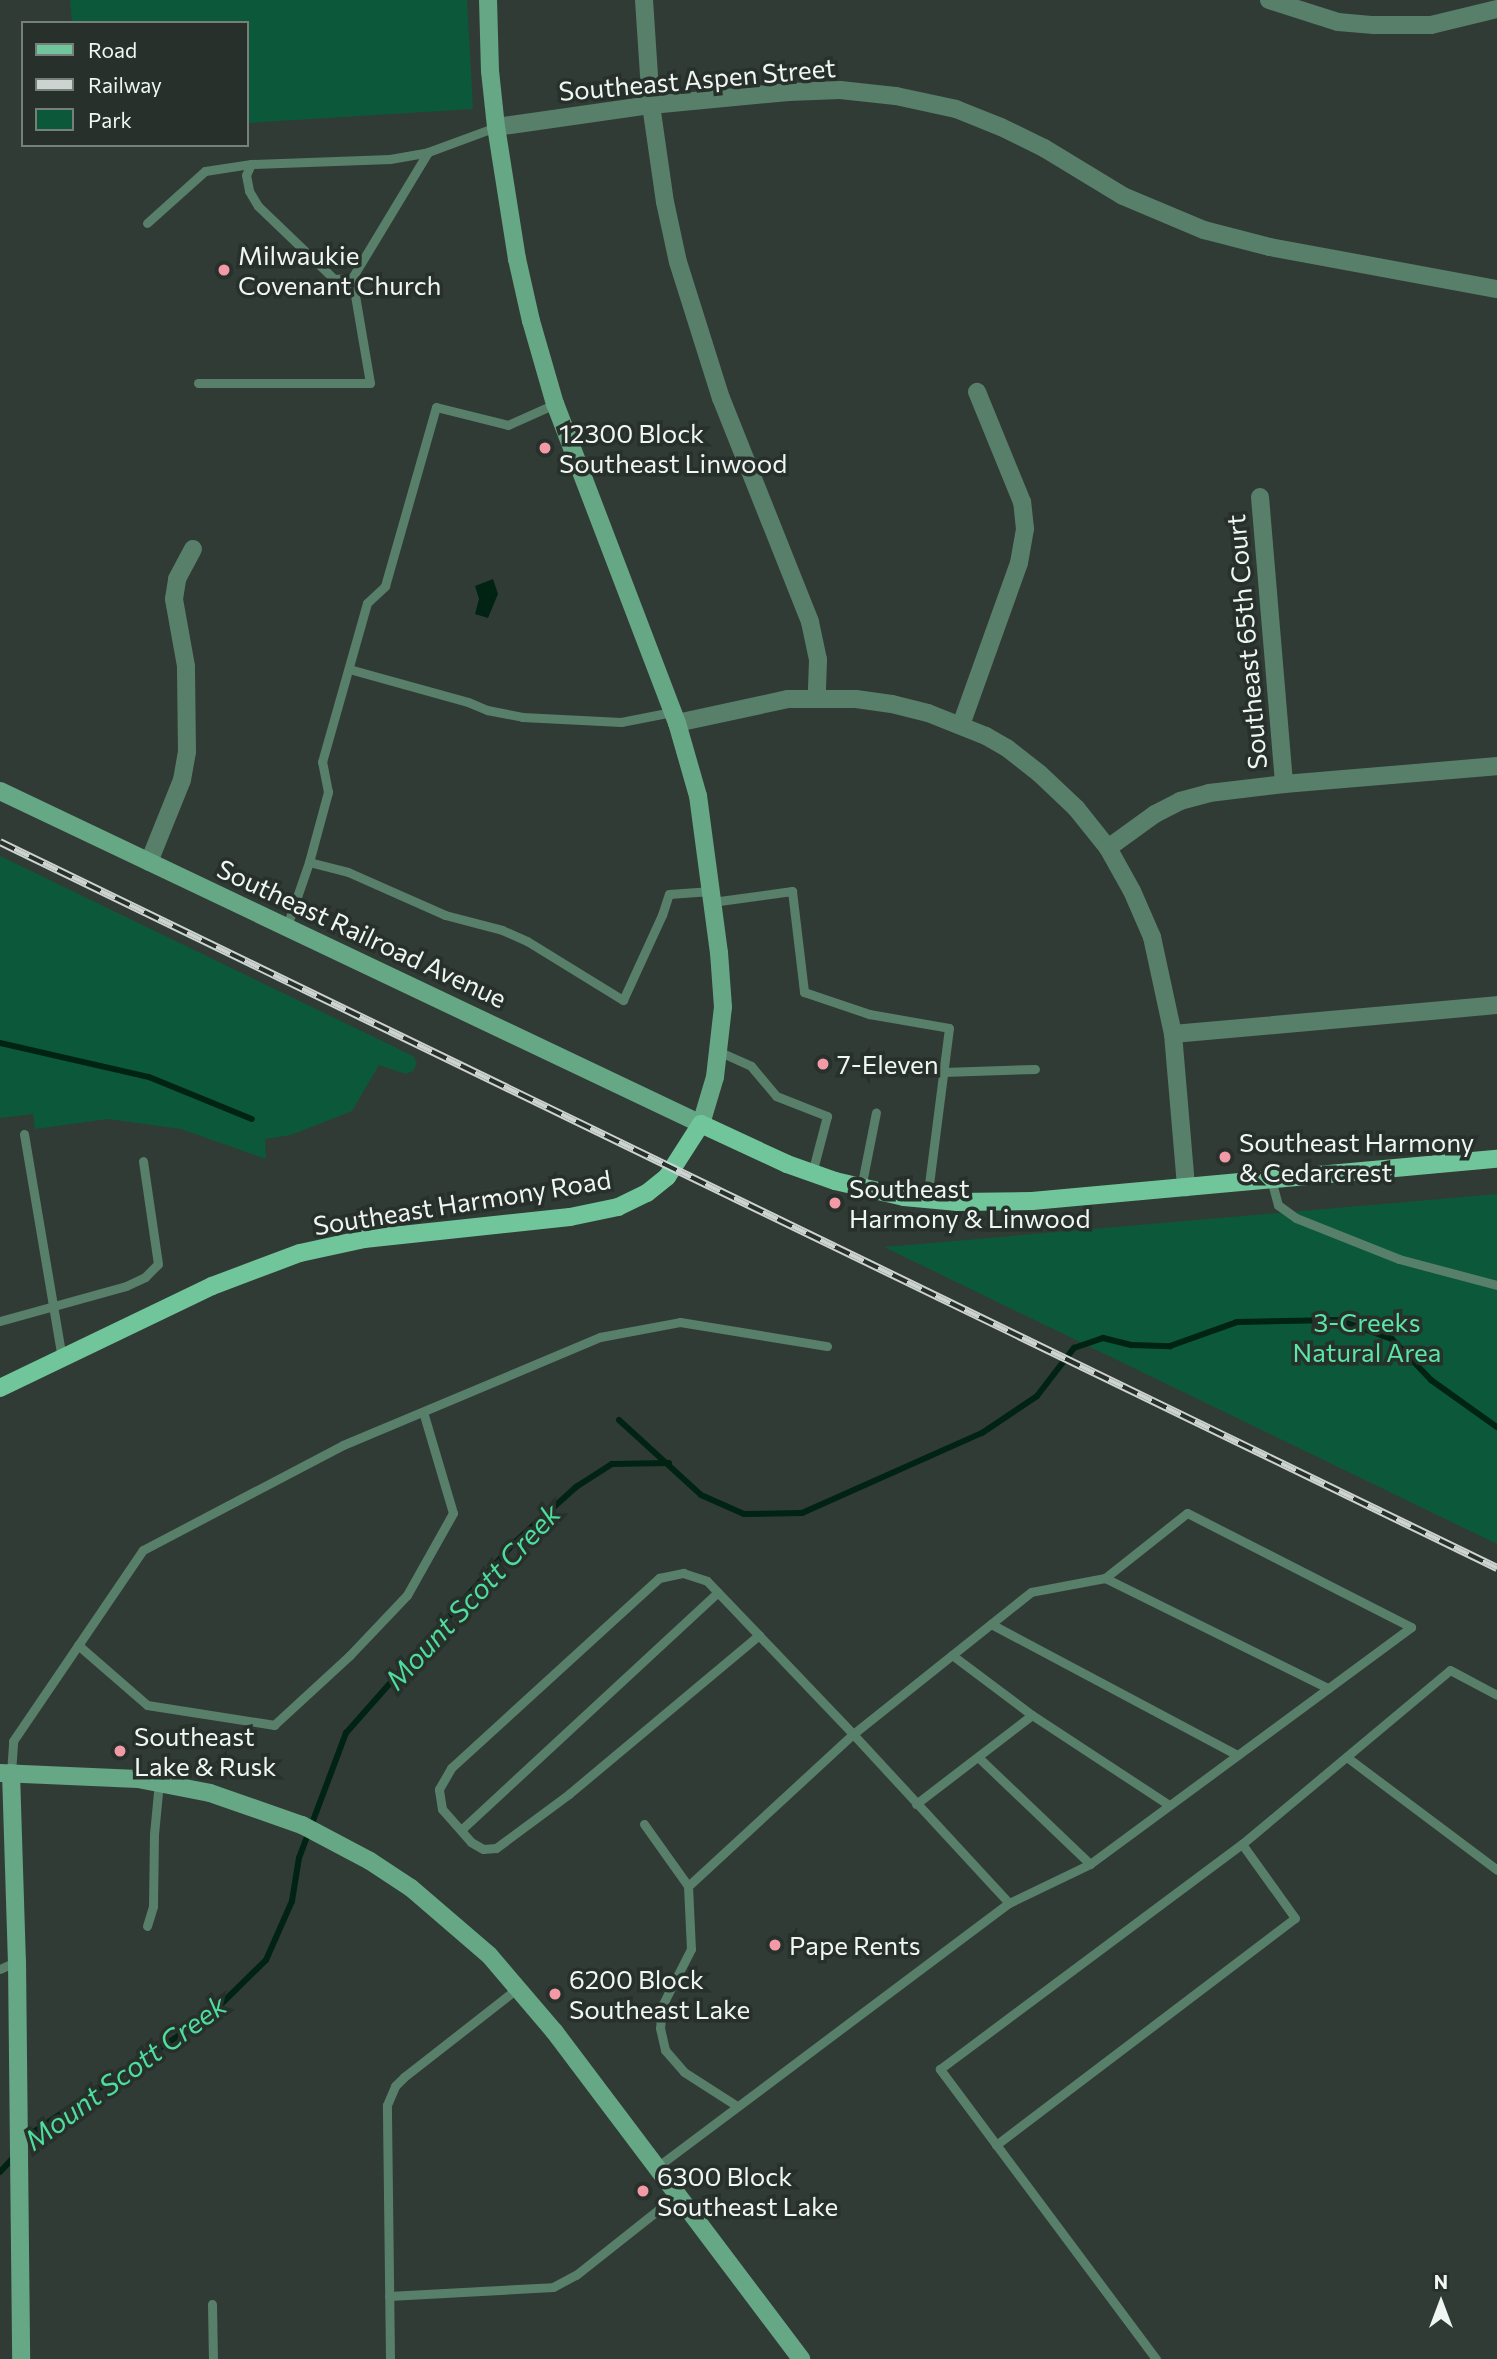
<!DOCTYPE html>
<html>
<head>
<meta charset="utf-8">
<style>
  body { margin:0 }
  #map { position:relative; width:1497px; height:2359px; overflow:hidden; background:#313b35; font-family:Commissioner,sans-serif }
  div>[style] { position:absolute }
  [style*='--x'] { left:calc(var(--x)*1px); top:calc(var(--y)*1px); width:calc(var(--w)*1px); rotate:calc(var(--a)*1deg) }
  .green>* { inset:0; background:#0b593a }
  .water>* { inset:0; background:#012314 }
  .stream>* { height:6px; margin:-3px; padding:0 3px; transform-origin:3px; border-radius:3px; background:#012314 }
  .lane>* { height:9px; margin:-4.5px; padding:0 4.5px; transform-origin:4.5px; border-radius:4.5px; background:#587f6a }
  .street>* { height:18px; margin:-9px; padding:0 9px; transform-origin:9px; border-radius:9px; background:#587f6a }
  .secondary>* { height:18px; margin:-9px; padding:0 9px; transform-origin:9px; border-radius:9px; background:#66a785 }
  .primary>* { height:18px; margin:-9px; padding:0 9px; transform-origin:9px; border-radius:9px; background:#70c69a }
  .rail>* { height:8px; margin-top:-4px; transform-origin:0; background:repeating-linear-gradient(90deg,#27302b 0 16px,#ccd3d0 0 32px); box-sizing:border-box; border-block:2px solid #ccd3d0 }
  .dots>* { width:19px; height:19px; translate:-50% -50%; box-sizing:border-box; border:4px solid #27302b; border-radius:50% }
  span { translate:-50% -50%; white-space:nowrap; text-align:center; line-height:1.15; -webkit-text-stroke:7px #27302b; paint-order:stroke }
  .street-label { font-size:26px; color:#f0f6f3 }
  .poi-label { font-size:26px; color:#f0f6f3 }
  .left { translate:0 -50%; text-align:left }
  .park-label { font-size:26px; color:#5ae7a6 }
  .water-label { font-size:28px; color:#4ddd9c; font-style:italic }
  .legend { position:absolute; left:21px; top:21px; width:228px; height:126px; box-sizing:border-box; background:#27302b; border:2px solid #777f7b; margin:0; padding:9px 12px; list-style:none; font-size:21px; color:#f0f6f3 }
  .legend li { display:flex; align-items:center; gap:14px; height:35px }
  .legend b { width:35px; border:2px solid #777f7b }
  .north { position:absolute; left:1406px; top:2268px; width:70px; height:70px; -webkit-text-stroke:5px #27302b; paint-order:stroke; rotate:0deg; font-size:19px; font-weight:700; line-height:28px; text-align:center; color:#f0f6f3 }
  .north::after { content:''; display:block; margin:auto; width:24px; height:32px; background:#f0f6f3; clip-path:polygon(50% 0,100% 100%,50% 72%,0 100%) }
</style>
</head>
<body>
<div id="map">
  <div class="green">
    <div style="clip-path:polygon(70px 0,467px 0,473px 109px,247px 123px,247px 23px,72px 23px)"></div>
    <div style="clip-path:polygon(0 856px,413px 1056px,417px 1063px,413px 1071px,406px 1074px,379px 1065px,352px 1111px,291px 1135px,265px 1139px,266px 1159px,181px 1129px,108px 1119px,35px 1129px,33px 1114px,0 1118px)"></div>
    <div style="clip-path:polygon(1497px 1194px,1497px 1544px,884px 1247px)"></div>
  </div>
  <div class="water">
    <div style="clip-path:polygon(493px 579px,498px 594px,488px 618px,475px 614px,479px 599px,475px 586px)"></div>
  </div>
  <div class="stream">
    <div style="--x:0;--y:1043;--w:153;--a:12.9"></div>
    <div style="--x:149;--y:1077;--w:111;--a:22.2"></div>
    <div style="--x:619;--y:1420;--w:111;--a:42.4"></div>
    <div style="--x:701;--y:1495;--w:47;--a:23.8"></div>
    <div style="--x:744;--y:1514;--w:58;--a:-1"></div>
    <div style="--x:802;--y:1513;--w:197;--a:-24"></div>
    <div style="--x:982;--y:1433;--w:66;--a:-33.9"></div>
    <div style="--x:1037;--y:1396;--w:61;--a:-52.4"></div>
    <div style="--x:1074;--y:1348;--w:31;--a:-19"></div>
    <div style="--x:1103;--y:1338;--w:30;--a:14"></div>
    <div style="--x:1132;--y:1345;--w:38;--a:2"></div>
    <div style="--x:1170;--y:1346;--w:71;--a:-19.7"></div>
    <div style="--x:1237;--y:1322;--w:102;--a:-1.1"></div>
    <div style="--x:1339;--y:1320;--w:56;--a:19.7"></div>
    <div style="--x:1392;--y:1339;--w:57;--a:46.4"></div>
    <div style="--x:1431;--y:1380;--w:81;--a:35.5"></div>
    <div style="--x:23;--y:2145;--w:18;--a:-49"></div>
    <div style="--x:35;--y:2131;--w:211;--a:-33.6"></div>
    <div style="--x:211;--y:2014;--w:77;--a:-44.5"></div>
    <div style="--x:266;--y:1960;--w:64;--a:-66.2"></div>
    <div style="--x:292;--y:1901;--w:44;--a:-80.8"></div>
    <div style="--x:299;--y:1858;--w:134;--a:-69.4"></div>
    <div style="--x:346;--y:1733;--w:254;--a:-48.5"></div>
    <div style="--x:514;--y:1543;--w:84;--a:-42.1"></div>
    <div style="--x:576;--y:1487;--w:43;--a:-32.6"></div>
    <div style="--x:612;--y:1464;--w:57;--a:-1"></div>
    <div style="--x:0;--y:2172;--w:22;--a:-47"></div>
  </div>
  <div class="lane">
    <div style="--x:251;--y:164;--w:12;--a:114"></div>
    <div style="--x:246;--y:175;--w:16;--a:79"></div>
    <div style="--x:249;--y:191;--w:17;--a:59"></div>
    <div style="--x:258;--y:206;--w:105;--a:43.8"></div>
    <div style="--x:334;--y:279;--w:18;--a:-3"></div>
    <div style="--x:352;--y:278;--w:147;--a:-58.9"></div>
    <div style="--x:147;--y:223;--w:78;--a:-41.9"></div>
    <div style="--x:205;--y:171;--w:47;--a:-8.7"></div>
    <div style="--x:251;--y:164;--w:139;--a:-2.1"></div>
    <div style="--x:390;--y:159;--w:39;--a:-10"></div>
    <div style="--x:428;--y:152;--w:72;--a:-20.2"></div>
    <div style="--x:198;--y:383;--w:172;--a:0"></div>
    <div style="--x:370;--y:383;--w:107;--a:-99.7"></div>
    <div style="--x:349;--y:669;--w:123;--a:15.5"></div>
    <div style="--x:468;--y:702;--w:21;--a:23"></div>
    <div style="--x:487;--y:710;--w:36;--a:11"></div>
    <div style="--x:522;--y:717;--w:99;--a:2.9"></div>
    <div style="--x:621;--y:722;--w:52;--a:-11.1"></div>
    <div style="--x:309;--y:862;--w:40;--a:14.4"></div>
    <div style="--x:348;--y:872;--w:106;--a:23.9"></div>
    <div style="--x:445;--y:915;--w:59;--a:14.7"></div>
    <div style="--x:502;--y:930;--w:27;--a:24"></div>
    <div style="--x:527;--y:941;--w:113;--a:31.6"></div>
    <div style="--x:623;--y:1000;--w:94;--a:-65.4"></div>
    <div style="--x:662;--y:915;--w:22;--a:-72"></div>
    <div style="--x:669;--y:894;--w:42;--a:-4.1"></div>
    <div style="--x:712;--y:902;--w:81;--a:-7.8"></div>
    <div style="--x:792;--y:891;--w:102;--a:83.2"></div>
    <div style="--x:804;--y:992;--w:69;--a:18.7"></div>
    <div style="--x:869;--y:1014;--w:81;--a:9.9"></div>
    <div style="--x:949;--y:1028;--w:172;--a:97.3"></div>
    <div style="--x:287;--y:926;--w:68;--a:-71"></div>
    <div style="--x:309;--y:862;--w:73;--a:-74.8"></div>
    <div style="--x:328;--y:792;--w:31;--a:-101"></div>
    <div style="--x:322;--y:762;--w:165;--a:-74.2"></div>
    <div style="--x:367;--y:603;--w:25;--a:-43"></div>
    <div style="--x:385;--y:586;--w:186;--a:-74.1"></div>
    <div style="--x:436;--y:407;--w:74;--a:14"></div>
    <div style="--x:508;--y:425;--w:51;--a:-24.1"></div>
    <div style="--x:720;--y:1052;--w:34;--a:24"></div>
    <div style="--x:751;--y:1066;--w:39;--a:50"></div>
    <div style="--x:776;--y:1096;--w:55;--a:21.4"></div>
    <div style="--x:827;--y:1116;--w:59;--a:104.7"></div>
    <div style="--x:943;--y:1072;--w:92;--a:-1.9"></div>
    <div style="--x:24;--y:1134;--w:227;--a:80.4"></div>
    <div style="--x:1271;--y:1179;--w:27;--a:75"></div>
    <div style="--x:1278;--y:1205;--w:22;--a:36"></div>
    <div style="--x:1296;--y:1218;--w:111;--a:21.7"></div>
    <div style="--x:1399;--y:1259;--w:101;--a:14.9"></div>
    <div style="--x:861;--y:1188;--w:77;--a:-78.8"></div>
    <div style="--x:0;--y:1321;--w:131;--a:-15.5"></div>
    <div style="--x:126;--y:1286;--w:21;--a:-25"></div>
    <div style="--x:145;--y:1277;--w:18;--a:-45"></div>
    <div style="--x:158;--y:1264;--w:104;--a:-98.3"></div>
    <div style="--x:1105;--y:1578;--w:249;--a:26.3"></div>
    <div style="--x:991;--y:1624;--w:279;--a:28"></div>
    <div style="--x:759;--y:1635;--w:248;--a:140.1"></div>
    <div style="--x:569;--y:1794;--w:91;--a:143.5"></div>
    <div style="--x:496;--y:1848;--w:13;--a:176"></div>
    <div style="--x:483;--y:1849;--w:14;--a:-150"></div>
    <div style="--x:471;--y:1842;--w:44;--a:-131.3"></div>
    <div style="--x:442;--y:1809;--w:20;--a:-99"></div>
    <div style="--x:439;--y:1789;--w:24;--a:-60"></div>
    <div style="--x:451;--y:1768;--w:282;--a:-42.4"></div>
    <div style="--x:659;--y:1578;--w:25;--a:-12"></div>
    <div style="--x:683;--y:1573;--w:25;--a:18"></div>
    <div style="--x:707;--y:1581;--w:211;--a:46.3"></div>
    <div style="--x:853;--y:1734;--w:230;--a:47.3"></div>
    <div style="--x:78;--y:1645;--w:91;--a:41"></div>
    <div style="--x:147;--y:1705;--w:129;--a:8.9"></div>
    <div style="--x:274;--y:1725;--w:103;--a:-42.6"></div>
    <div style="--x:350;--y:1655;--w:83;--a:-46.5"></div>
    <div style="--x:407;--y:1595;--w:94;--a:-60.7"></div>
    <div style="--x:453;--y:1513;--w:105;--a:-106.5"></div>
    <div style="--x:952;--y:1655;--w:100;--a:36.9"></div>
    <div style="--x:1032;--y:1715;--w:164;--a:33.3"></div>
    <div style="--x:978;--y:1757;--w:155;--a:43.7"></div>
    <div style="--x:1348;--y:1758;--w:186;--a:36.9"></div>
    <div style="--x:11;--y:1773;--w:32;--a:-86"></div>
    <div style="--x:13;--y:1741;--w:231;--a:-55.8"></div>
    <div style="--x:143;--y:1550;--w:226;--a:-27.7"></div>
    <div style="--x:343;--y:1445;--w:279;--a:-22.8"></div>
    <div style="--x:600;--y:1337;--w:81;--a:-10.6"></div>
    <div style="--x:680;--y:1322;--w:149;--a:9.3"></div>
    <div style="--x:916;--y:1804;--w:146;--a:-37.5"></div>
    <div style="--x:644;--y:1824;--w:76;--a:54.6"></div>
    <div style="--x:688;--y:1886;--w:63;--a:87.3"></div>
    <div style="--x:691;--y:1949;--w:64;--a:117"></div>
    <div style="--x:662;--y:2006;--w:22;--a:95"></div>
    <div style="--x:660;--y:2028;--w:23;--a:77"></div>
    <div style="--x:665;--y:2050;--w:29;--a:49"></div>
    <div style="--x:684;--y:2072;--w:63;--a:32.7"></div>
    <div style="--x:461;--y:1830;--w:350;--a:-42.8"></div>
    <div style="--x:147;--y:1926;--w:21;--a:-73"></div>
    <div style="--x:153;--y:1906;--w:72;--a:-89.2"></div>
    <div style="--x:154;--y:1834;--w:52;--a:-84.5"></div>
    <div style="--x:0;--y:1969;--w:19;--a:-25"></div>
    <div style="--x:996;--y:2145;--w:375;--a:-37.2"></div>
    <div style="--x:1295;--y:1918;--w:91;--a:-125.6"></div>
    <div style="--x:657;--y:2167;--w:440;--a:-36.9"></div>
    <div style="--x:1009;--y:1903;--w:90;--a:-25.7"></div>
    <div style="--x:1090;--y:1864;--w:399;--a:-36.4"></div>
    <div style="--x:1411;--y:1627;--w:251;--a:-153"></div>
    <div style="--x:1187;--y:1513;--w:105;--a:141.6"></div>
    <div style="--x:1105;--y:1578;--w:75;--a:169.3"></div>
    <div style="--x:1031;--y:1592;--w:228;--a:141.4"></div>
    <div style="--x:853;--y:1734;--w:224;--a:137.3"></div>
    <div style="--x:389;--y:2296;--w:164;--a:-3.1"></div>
    <div style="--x:553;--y:2287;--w:26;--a:-28"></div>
    <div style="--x:576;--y:2275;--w:129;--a:-38.4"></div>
    <div style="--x:212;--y:2304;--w:55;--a:89"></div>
    <div style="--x:390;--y:2359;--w:254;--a:-90.7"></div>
    <div style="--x:387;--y:2105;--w:21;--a:-67"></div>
    <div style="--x:395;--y:2086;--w:13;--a:-45"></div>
    <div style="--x:404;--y:2077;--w:145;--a:-38"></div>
    <div style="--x:1156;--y:2359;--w:362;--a:-126.7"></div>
    <div style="--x:940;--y:2069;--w:377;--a:-36.7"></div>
    <div style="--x:1242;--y:1844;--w:271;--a:-39.9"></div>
    <div style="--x:1450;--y:1670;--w:53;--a:28"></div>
  </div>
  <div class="street">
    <div style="--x:644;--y:0;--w:105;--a:86.2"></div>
    <div style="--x:651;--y:105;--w:98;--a:81.8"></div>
    <div style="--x:665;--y:202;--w:61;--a:77.8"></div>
    <div style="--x:678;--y:262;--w:143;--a:72.5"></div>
    <div style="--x:721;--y:398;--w:241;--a:68.3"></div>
    <div style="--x:810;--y:622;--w:39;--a:78"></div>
    <div style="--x:818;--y:660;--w:37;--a:92"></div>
    <div style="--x:1269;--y:0;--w:72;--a:17.7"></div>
    <div style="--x:1338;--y:22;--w:36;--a:5"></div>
    <div style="--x:1374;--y:25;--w:57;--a:0"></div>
    <div style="--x:1431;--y:25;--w:68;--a:-13.6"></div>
    <div style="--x:496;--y:127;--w:157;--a:-8.1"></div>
    <div style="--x:651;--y:105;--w:138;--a:-5.4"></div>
    <div style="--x:788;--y:92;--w:52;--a:-2.2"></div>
    <div style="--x:840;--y:90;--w:56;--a:6.1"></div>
    <div style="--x:896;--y:96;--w:61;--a:12.2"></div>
    <div style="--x:956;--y:109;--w:48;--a:21.8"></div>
    <div style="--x:1001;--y:127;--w:48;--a:26"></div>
    <div style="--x:1044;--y:148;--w:92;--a:31.3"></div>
    <div style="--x:1123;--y:196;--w:88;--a:22.8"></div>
    <div style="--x:1204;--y:230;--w:68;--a:14.4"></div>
    <div style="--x:1270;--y:247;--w:231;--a:10.5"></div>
    <div style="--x:1260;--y:497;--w:288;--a:85.2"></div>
    <div style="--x:677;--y:723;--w:114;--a:-12.2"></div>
    <div style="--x:788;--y:699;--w:68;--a:0"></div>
    <div style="--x:856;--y:699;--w:36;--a:8"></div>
    <div style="--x:892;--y:704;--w:37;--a:14"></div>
    <div style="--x:928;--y:713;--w:62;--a:21.6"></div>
    <div style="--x:986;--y:736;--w:24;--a:30"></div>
    <div style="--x:1007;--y:748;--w:42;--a:38.2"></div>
    <div style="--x:1040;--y:774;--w:50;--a:43.4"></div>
    <div style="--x:1076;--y:808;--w:51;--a:51.3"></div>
    <div style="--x:1108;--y:848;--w:49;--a:60.8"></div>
    <div style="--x:1132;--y:891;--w:50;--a:66.5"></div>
    <div style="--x:1152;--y:937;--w:99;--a:77.8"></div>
    <div style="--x:1173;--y:1034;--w:154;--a:85.1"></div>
    <div style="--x:961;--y:725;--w:172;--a:-70.3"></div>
    <div style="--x:1019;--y:563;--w:35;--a:-80"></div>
    <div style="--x:1025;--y:529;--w:27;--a:-96"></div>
    <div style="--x:1022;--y:502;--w:119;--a:-112.2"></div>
    <div style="--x:1108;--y:848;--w:58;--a:-35.9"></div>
    <div style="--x:1155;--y:814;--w:28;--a:-27"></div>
    <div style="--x:1180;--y:801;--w:30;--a:-15"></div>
    <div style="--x:1209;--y:793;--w:76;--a:-6.8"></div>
    <div style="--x:1284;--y:784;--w:214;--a:-4.8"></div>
    <div style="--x:149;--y:862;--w:88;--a:-68.1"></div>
    <div style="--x:182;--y:780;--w:28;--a:-80"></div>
    <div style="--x:187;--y:752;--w:86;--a:-90.7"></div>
    <div style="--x:186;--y:666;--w:68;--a:-100.2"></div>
    <div style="--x:174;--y:599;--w:20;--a:-81"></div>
    <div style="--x:177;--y:579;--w:34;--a:-62"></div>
    <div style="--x:1173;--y:1034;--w:325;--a:-5.1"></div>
  </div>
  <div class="secondary">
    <div style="--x:0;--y:791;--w:776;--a:25.41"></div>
    <div style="--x:701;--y:1124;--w:49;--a:-73.4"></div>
    <div style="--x:715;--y:1077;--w:70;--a:-83.5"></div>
    <div style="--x:723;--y:1007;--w:54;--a:-94.2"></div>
    <div style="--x:719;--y:953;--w:158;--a:-97.6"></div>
    <div style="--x:698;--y:796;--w:76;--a:-106"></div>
    <div style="--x:677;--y:723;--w:342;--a:-110.9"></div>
    <div style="--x:555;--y:404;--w:86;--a:-106.1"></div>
    <div style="--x:531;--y:321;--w:64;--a:-102.7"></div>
    <div style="--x:517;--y:259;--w:134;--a:-99"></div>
    <div style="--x:496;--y:127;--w:56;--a:-96.1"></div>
    <div style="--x:490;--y:71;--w:71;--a:-91.6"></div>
    <div style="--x:0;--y:1773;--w:138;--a:2.5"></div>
    <div style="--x:138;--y:1779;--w:73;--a:11"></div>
    <div style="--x:210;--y:1793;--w:97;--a:19.2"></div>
    <div style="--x:302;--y:1825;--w:77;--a:27.9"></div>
    <div style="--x:370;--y:1861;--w:49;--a:33.4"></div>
    <div style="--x:411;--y:1888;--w:103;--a:40.7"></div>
    <div style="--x:489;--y:1955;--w:100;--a:49.5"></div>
    <div style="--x:554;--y:2031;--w:411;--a:53"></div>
    <div style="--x:11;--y:1773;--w:188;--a:88.2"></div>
    <div style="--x:17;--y:1961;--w:398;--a:89.4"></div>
  </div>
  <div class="primary">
    <div style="--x:0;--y:1388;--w:235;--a:-25.7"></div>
    <div style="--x:212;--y:1286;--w:94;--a:-20.6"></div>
    <div style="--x:300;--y:1253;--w:66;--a:-12.3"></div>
    <div style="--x:364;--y:1239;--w:207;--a:-6.1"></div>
    <div style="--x:570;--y:1217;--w:49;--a:-11.8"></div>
    <div style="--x:618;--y:1207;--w:32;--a:-26"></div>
    <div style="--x:647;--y:1193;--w:26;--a:-39"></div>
    <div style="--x:667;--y:1177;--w:63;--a:-57.3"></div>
    <div style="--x:701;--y:1124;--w:95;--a:24.9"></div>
    <div style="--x:787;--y:1164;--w:51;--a:19.5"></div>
    <div style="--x:835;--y:1181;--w:71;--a:13.1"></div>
    <div style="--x:904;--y:1197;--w:54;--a:5.3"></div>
    <div style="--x:958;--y:1202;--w:74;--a:-0.8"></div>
    <div style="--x:1032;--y:1201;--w:467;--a:-5.2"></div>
  </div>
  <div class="rail">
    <div style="--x:0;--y:842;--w:1664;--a:25.87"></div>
  </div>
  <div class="dots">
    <div style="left:224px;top:270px;background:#f39aa7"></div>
    <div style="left:545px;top:448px;background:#f39aa7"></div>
    <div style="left:823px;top:1064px;background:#f39aa7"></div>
    <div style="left:1225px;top:1157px;background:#f39aa7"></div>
    <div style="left:835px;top:1203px;background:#f39aa7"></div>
    <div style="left:120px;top:1751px;background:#f39aa7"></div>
    <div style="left:775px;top:1945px;background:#f39aa7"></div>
    <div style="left:555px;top:1994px;background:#f39aa7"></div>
    <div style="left:643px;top:2191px;background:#f39aa7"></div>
  </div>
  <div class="street-label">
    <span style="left:697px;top:79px;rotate:-5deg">Southeast Aspen Street</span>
    <span style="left:1246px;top:642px;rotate:-95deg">Southeast 65th Court</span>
    <span style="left:362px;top:933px;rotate:25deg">Southeast Railroad Avenue</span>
    <span style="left:462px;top:1202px;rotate:-9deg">Southeast Harmony Road</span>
  </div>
  <div class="poi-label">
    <span class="left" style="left:238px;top:270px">Milwaukie<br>Covenant Church</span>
    <span class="left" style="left:559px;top:448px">12300 Block<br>Southeast Linwood</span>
    <span class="left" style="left:837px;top:1064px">7-Eleven</span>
    <span class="left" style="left:1239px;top:1157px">Southeast Harmony<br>&amp; Cedarcrest</span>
    <span class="left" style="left:849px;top:1203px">Southeast<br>Harmony &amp; Linwood</span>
    <span class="left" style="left:134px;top:1751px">Southeast<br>Lake &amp; Rusk</span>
    <span class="left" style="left:789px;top:1945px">Pape Rents</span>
    <span class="left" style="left:569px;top:1994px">6200 Block<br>Southeast Lake</span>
    <span class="left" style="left:657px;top:2191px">6300 Block<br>Southeast Lake</span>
  </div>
  <div class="park-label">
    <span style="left:1367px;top:1337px">3-Creeks<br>Natural Area</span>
  </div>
  <div class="water-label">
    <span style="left:472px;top:1596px;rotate:-47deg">Mount Scott Creek</span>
    <span style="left:125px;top:2072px;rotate:-36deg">Mount Scott Creek</span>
  </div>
  <ul class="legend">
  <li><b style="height:9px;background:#70c69a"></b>Road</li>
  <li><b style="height:9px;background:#ccd3d0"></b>Railway</li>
  <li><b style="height:19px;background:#0b593a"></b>Park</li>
  </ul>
  <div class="north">N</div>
</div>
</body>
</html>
